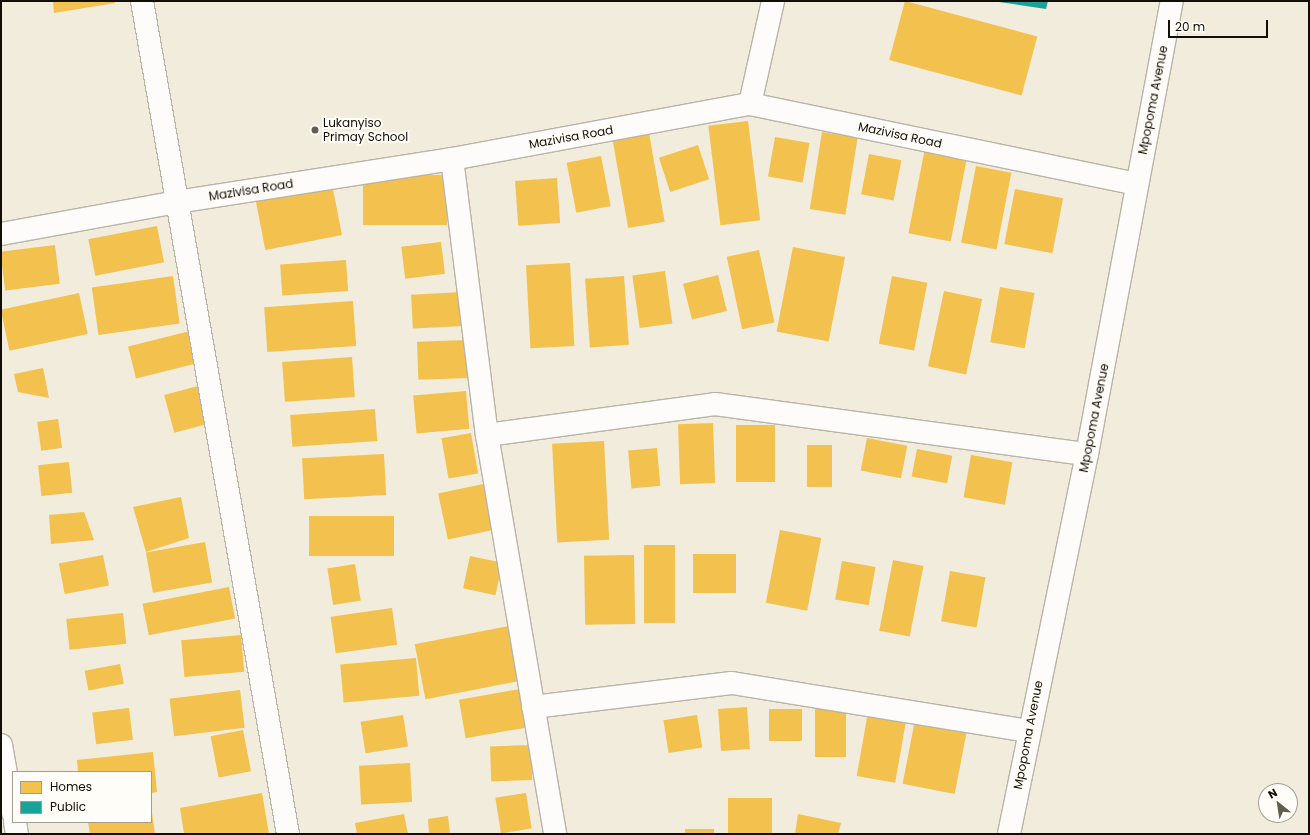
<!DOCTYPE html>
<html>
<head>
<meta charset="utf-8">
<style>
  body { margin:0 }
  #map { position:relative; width:1310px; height:835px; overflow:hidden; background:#f1ecdb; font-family:Poppins,sans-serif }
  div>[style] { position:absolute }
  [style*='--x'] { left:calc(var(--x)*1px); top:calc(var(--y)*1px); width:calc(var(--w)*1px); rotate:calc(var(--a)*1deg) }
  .homes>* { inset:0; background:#f2c14e; transform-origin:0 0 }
  .public>* { inset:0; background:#17a398 }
  .roads { filter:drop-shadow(1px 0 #b8b4a7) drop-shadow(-1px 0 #b8b4a7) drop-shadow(0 1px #b8b4a7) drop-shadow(0 -1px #b8b4a7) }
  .street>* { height:22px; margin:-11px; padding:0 11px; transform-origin:11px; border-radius:11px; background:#fdfcfa }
  .secondary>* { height:22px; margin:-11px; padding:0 11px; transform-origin:11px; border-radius:11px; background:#fdfcfa }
  .dots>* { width:11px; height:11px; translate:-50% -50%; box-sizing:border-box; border:2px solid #fffdf7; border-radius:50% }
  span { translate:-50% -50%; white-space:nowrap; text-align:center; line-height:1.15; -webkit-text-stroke:4px #fffdf7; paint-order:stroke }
  .street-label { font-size:12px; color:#110e05 }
  .poi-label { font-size:12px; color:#110e05 }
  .left { translate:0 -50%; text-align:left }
  .frame { position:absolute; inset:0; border:2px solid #110e05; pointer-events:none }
  .legend { position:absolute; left:12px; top:771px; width:140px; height:52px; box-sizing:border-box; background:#fffdf7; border:1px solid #a09d96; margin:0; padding:5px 7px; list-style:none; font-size:12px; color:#110e05 }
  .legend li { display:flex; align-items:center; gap:8px; height:20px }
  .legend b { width:20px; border:1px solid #a09d96 }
  .north { position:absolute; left:1258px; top:783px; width:40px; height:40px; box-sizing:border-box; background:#fffdf7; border:1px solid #a09d96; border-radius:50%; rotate:330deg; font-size:11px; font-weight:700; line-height:16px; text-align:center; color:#110e05 }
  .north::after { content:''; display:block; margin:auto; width:14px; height:18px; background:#5f5c50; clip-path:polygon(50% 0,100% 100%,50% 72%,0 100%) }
  .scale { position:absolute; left:1168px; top:20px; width:100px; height:18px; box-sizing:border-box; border:2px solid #110e05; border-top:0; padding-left:5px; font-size:12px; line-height:14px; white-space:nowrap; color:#110e05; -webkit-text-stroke:3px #fffdf7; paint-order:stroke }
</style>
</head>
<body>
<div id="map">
  <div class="homes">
    <div style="clip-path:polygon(53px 1px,115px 1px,115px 3px,54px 13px)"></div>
    <div style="left:905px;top:1px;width:137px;height:61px;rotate:15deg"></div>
    <div style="left:748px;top:121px;width:100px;height:40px;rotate:83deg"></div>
    <div style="left:822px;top:132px;width:36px;height:78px;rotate:9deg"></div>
    <div style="left:649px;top:133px;width:90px;height:37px;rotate:80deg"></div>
    <div style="left:775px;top:137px;width:35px;height:40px;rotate:10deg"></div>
    <div style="left:926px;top:143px;width:43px;height:92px;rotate:11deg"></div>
    <div style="left:698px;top:145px;width:36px;height:41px;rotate:72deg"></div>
    <div style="left:869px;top:154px;width:33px;height:41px;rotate:11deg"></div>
    <div style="left:601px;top:156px;width:51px;height:35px;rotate:79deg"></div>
    <div style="left:976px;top:166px;width:36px;height:78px;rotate:11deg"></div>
    <div style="left:447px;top:175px;width:50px;height:84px;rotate:90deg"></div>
    <div style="left:557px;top:178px;width:45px;height:42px;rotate:86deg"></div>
    <div style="left:332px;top:184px;width:52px;height:78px;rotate:79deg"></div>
    <div style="left:1015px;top:189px;width:49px;height:56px;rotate:11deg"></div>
    <div style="left:157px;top:226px;width:37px;height:70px;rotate:79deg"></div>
    <div style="left:441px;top:242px;width:32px;height:40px;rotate:83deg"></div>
    <div style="left:55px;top:245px;width:39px;height:55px;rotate:83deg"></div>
    <div style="left:793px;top:247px;width:53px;height:86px;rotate:11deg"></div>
    <div style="left:759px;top:250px;width:74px;height:33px;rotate:78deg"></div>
    <div style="left:346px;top:260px;width:31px;height:66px;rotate:86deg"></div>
    <div style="left:570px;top:263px;width:83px;height:44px;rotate:87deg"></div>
    <div style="left:665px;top:271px;width:53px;height:33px;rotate:82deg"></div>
    <div style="left:718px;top:275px;width:37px;height:36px;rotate:76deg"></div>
    <div style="left:173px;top:276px;width:48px;height:82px;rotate:82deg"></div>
    <div style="left:624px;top:276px;width:69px;height:39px;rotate:86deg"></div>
    <div style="left:892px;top:276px;width:36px;height:69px;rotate:11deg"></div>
    <div style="left:1000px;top:287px;width:35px;height:56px;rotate:10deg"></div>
    <div style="left:944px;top:291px;width:39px;height:77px;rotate:12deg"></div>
    <div style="left:462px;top:292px;width:34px;height:51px;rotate:87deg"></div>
    <div style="left:79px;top:293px;width:42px;height:80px;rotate:78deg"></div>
    <div style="left:353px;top:301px;width:45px;height:89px;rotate:86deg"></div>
    <div style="left:194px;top:330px;width:33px;height:68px;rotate:76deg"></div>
    <div style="left:467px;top:340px;width:38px;height:50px;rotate:88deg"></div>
    <div style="left:352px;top:357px;width:40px;height:70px;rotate:86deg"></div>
    <div style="clip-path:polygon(43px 368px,49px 398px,18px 392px,14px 374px)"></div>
    <div style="left:198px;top:386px;width:39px;height:35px;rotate:75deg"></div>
    <div style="left:466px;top:391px;width:38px;height:53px;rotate:85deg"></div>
    <div style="left:375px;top:409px;width:32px;height:85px;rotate:86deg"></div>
    <div style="left:58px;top:419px;width:29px;height:21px;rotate:82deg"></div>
    <div style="left:713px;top:423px;width:60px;height:35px;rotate:88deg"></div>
    <div style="left:775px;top:425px;width:57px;height:39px;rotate:90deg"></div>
    <div style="left:471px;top:433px;width:41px;height:30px;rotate:80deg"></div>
    <div style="left:867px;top:438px;width:41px;height:33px;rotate:11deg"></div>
    <div style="left:604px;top:441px;width:99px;height:52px;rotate:87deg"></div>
    <div style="left:807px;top:445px;width:25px;height:42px"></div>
    <div style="left:657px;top:448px;width:38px;height:29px;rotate:85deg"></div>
    <div style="left:917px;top:449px;width:36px;height:28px;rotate:11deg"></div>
    <div style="left:384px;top:454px;width:41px;height:82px;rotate:87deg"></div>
    <div style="left:971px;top:455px;width:42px;height:43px;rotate:10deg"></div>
    <div style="left:69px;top:462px;width:31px;height:31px;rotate:84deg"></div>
    <div style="left:488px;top:483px;width:47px;height:51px;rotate:78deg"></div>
    <div style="clip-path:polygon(181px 497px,189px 538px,146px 552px,133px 507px)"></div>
    <div style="clip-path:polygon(84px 512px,94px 540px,51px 544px,49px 515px)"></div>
    <div style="left:394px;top:516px;width:40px;height:85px;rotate:90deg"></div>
    <div style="left:780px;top:530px;width:42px;height:74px;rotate:11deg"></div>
    <div style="left:205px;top:542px;width:41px;height:60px;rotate:80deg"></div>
    <div style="left:644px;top:545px;width:31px;height:78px"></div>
    <div style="left:693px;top:554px;width:43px;height:39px"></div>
    <div style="left:103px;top:555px;width:31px;height:45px;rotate:79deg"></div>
    <div style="left:634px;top:555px;width:69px;height:50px;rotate:89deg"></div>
    <div style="left:470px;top:556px;width:33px;height:33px;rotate:12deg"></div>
    <div style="left:893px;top:560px;width:31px;height:72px;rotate:11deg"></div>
    <div style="left:842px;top:561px;width:34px;height:39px;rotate:10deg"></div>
    <div style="left:355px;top:564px;width:37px;height:28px;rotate:81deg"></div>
    <div style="left:950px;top:571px;width:36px;height:51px;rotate:10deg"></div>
    <div style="left:229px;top:587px;width:32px;height:88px;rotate:79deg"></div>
    <div style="left:392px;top:608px;width:37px;height:62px;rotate:82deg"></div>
    <div style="left:123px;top:613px;width:31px;height:57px;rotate:84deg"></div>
    <div style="left:509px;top:626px;width:56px;height:96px;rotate:79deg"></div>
    <div style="left:241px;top:635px;width:37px;height:60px;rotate:85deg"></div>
    <div style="left:416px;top:658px;width:38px;height:76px;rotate:85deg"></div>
    <div style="left:120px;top:664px;width:20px;height:36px;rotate:79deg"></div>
    <div style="left:520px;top:689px;width:39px;height:62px;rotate:80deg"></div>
    <div style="left:240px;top:690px;width:38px;height:71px;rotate:83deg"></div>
    <div style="left:815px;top:706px;width:31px;height:51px"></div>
    <div style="left:747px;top:707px;width:42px;height:29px;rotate:86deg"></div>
    <div style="left:129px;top:708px;width:32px;height:37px;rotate:83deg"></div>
    <div style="left:802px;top:709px;width:32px;height:33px;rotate:90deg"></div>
    <div style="left:868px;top:712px;width:39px;height:65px;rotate:10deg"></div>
    <div style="left:403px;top:715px;width:32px;height:43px;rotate:81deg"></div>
    <div style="left:697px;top:715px;width:33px;height:34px;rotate:81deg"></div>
    <div style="left:915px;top:720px;width:53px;height:65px;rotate:11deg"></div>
    <div style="left:243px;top:730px;width:42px;height:33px;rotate:79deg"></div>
    <div style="left:531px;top:745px;width:35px;height:41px;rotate:88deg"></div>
    <div style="clip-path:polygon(153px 752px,157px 792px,151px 793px,151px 772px,78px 772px,77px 760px)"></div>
    <div style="left:410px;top:763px;width:39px;height:51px;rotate:87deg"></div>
    <div style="clip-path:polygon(262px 793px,269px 834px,184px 834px,180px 808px)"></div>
    <div style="left:526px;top:793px;width:36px;height:31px;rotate:81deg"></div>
    <div style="left:772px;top:798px;width:36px;height:44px;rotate:90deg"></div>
    <div style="clip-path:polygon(152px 813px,155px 834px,90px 834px,88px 822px,151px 822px)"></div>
    <div style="clip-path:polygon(404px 814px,408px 834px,357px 834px,355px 823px)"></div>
    <div style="clip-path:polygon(798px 814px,841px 823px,838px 834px,795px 834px)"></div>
    <div style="clip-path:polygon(448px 816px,450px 834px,429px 834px,428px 819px)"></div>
    <div style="left:685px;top:829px;width:29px;height:5px"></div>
  </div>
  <div class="public">
    <div style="clip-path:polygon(992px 1px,1048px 1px,1046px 9px)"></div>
  </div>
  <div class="roads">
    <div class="street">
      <div style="--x:142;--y:1;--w:846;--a:80.06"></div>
      <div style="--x:750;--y:104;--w:106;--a:-77.4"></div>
      <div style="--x:452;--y:159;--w:278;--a:82.8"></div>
      <div style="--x:487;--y:435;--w:405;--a:80.3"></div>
      <div style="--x:1;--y:234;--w:179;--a:-10.3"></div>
      <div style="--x:177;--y:202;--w:278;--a:-8.9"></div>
      <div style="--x:452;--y:159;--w:303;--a:-10.5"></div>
      <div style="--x:750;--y:104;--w:395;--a:11.7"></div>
      <div style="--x:487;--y:435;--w:230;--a:-7.7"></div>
      <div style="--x:715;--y:404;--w:375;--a:7.7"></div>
      <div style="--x:533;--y:707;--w:200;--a:-6.9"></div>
      <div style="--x:732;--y:683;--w:301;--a:9.2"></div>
      <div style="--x:1;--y:745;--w:69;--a:80"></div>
      <div style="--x:15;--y:822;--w:12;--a:81"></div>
    </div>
    <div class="secondary">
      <div style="--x:1009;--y:834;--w:388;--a:-78.4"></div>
      <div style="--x:1087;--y:454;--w:461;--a:-79.4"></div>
    </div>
  </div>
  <div class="dots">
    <div style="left:315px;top:130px;background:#5f5c50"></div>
  </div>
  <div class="street-label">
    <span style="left:1153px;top:100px;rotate:-79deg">Mpopoma Avenue</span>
    <span style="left:900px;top:135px;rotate:12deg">Mazivisa Road</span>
    <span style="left:571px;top:137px;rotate:-10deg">Mazivisa Road</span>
    <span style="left:251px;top:190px;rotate:-9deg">Mazivisa Road</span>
    <span style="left:1094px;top:418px;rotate:-79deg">Mpopoma Avenue</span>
    <span style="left:1028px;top:735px;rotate:-79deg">Mpopoma Avenue</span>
  </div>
  <div class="poi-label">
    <span class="left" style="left:323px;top:130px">Lukanyiso<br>Primay School</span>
  </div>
  <div class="frame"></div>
  <ul class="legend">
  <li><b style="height:11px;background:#f2c14e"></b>Homes</li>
  <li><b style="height:11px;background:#17a398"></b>Public</li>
  </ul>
  <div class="north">N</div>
  <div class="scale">20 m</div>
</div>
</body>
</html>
